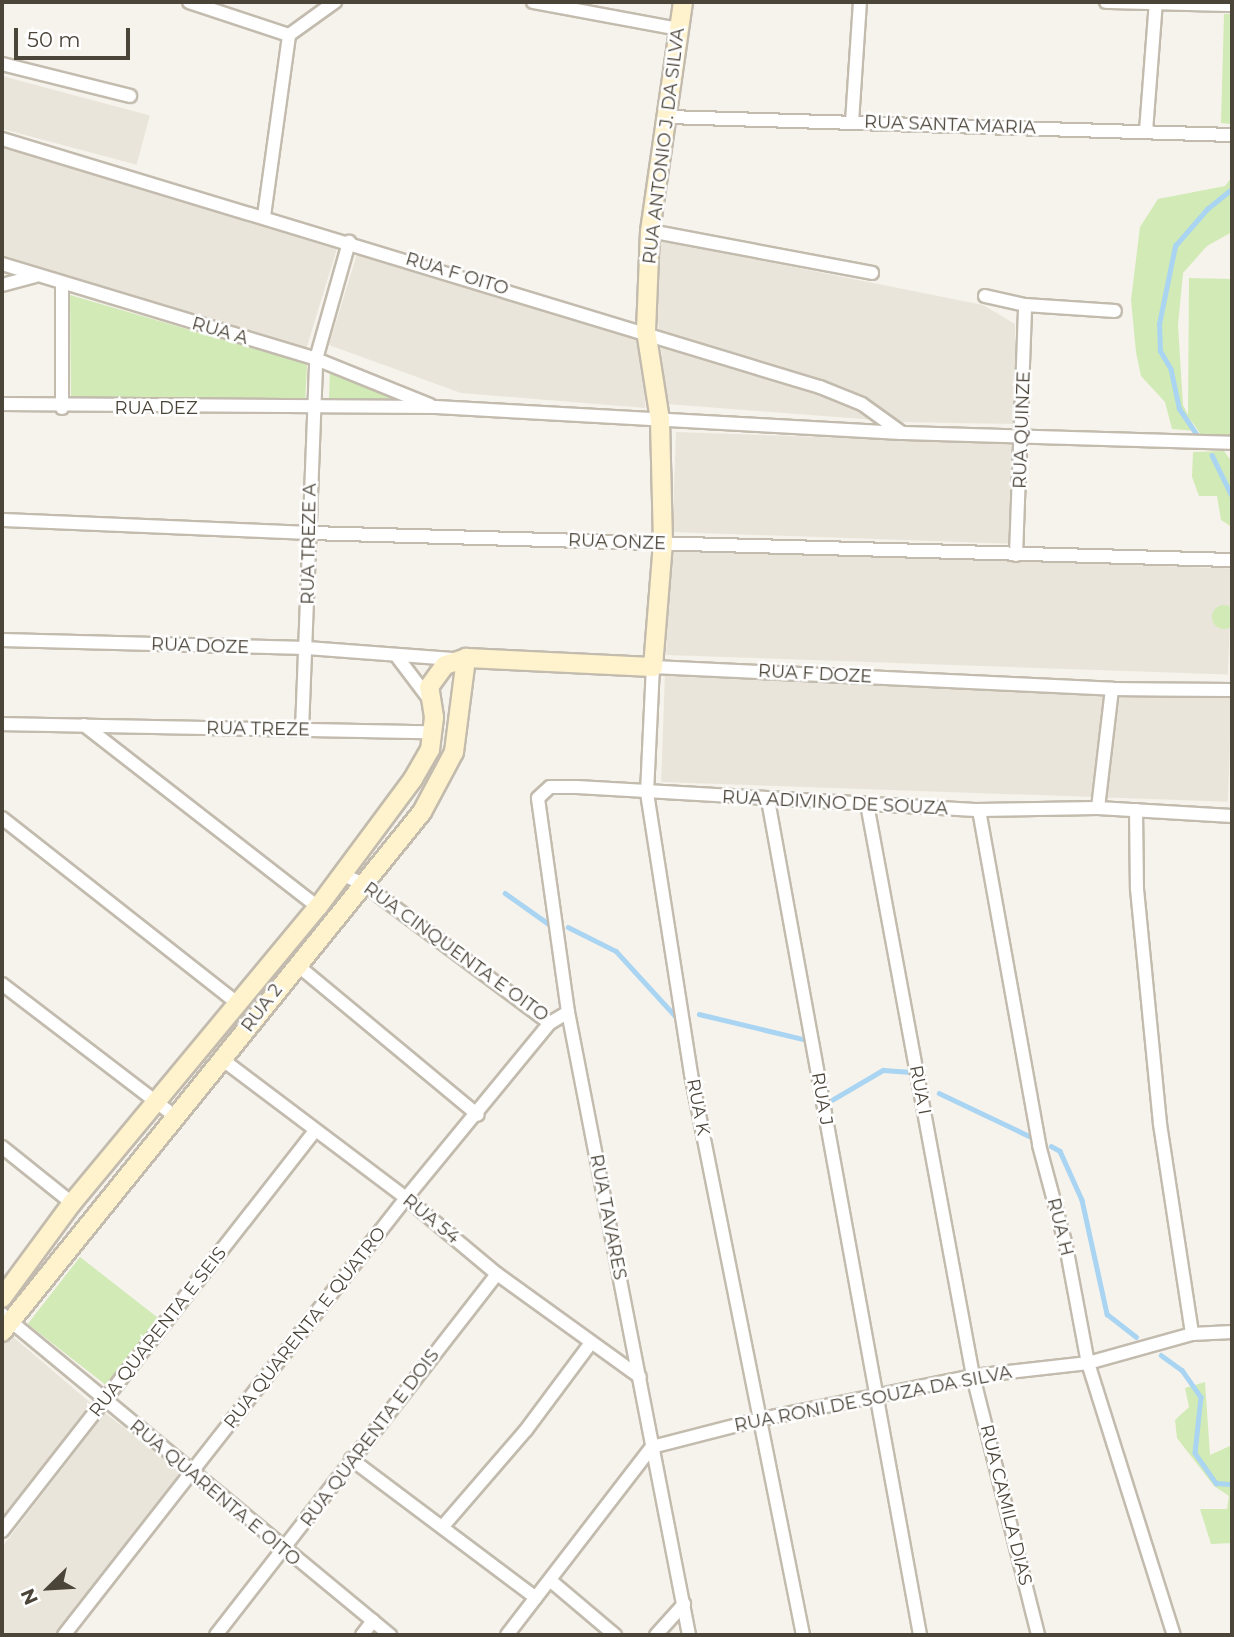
<!DOCTYPE html>
<html>
<head>
<meta charset="utf-8">
<style>
  body { margin:0 }
  #map { position:relative; width:1234px; height:1637px; overflow:hidden; background:#f6f3ec; font-family:Montserrat,sans-serif }
  div>[style] { position:absolute }
  [style*='--x'] { left:calc(var(--x)*1px); top:calc(var(--y)*1px); width:calc(var(--w)*1px); rotate:calc(var(--a)*1deg) }
  .residential>* { inset:0; background:#eae5da; transform-origin:0 0 }
  .green>* { inset:0; background:#d2eab5; transform-origin:0 0 }
  .round { border-radius:50% }
  .stream>* { height:4.5px; margin:-2.25px; padding:0 2.25px; transform-origin:2.25px; border-radius:2.25px; background:#a9d4f2 }
  .roads { filter:drop-shadow(2px 0 #c2bbae) drop-shadow(-2px 0 #c2bbae) drop-shadow(0 2px #c2bbae) drop-shadow(0 -2px #c2bbae) }
  .street>* { height:12px; margin:-6px; padding:0 6px; transform-origin:6px; border-radius:6px; background:#fff }
  .secondary>* { height:18px; margin:-9px; padding:0 9px; transform-origin:9px; border-radius:9px; background:#fff3cd }
  span { translate:-50% -50%; white-space:nowrap; text-align:center; line-height:1.15; -webkit-text-stroke:5px #fff; paint-order:stroke }
  .street-label { font-size:18px; color:#4b4439 }
  .frame { position:absolute; inset:0; border:4px solid #4b4439; pointer-events:none }
  .north { position:absolute; left:14px; top:1553px; width:70px; height:70px; -webkit-text-stroke:5px #fff; paint-order:stroke; rotate:246deg; font-size:19px; font-weight:700; line-height:28px; text-align:center; color:#4b4439 }
  .north::after { content:''; display:block; margin:auto; width:24px; height:32px; background:#4b4439; clip-path:polygon(50% 0,100% 100%,50% 72%,0 100%) }
  .scale { position:absolute; left:14px; top:28px; width:116px; height:32px; box-sizing:border-box; border:4px solid #4b4439; border-top:0; padding-left:9px; font-size:21px; line-height:24px; white-space:nowrap; color:#4b4439; -webkit-text-stroke:5px #fff; paint-order:stroke }
</style>
</head>
<body>
<div id="map">
  <div class="residential">
    <div style="left:2px;top:76px;width:153px;height:51px;rotate:15deg"></div>
    <div style="left:2px;top:147px;width:350px;height:104px;rotate:17deg"></div>
    <div style="clip-path:polygon(658px 240px,983px 305px,1015px 324px,1016px 424px,901px 422px,667px 404px,658px 321px)"></div>
    <div style="clip-path:polygon(357px 254px,643px 340px,645px 408px,461px 393px,329px 345px)"></div>
    <div style="left:676px;top:432px;width:339px;height:100px;rotate:2deg"></div>
    <div style="left:670px;top:549px;width:562px;height:106px;rotate:2deg"></div>
    <div style="left:665px;top:673px;width:567px;height:109px;rotate:2deg"></div>
    <div style="clip-path:polygon(11px 1335px,93px 1405px,2px 1521px,2px 1346px)"></div>
    <div style="clip-path:polygon(105px 1413px,185px 1474px,55px 1635px,2px 1635px,2px 1547px)"></div>
  </div>
  <div class="green">
    <div style="clip-path:polygon(1224px 14px,1232px 14px,1232px 124px,1221px 123px)"></div>
    <div style="clip-path:polygon(1232px 177px,1232px 232px,1207px 246px,1183px 273px,1178px 325px,1183px 405px,1196px 431px,1172px 429px,1165px 402px,1141px 376px,1136px 352px,1131px 300px,1140px 227px,1158px 199px,1225px 186px)"></div>
    <div style="clip-path:polygon(1189px 278px,1232px 279px,1232px 435px,1201px 435px,1188px 416px)"></div>
    <div style="clip-path:polygon(70px 295px,307px 364px,305px 403px,71px 400px)"></div>
    <div style="clip-path:polygon(330px 367px,426px 405px,329px 401px)"></div>
    <div style="clip-path:polygon(1224px 451px,1232px 462px,1232px 527px,1221px 520px,1217px 496px,1199px 496px,1192px 477px,1193px 452px)"></div>
    <div class="round" style="left:1212px;top:605px;width:24px;height:24px"></div>
    <div style="left:80px;top:1257px;width:100px;height:85px;rotate:38deg"></div>
    <div style="clip-path:polygon(1205px 1382px,1210px 1455px,1232px 1445px,1232px 1543px,1211px 1544px,1200px 1509px,1227px 1509px,1229px 1496px,1214px 1486px,1177px 1438px,1175px 1420px,1189px 1407px,1185px 1388px)"></div>
  </div>
  <div class="stream">
    <div style="--x:1198;--y:437;--w:34;--a:-124"></div>
    <div style="--x:1179;--y:409;--w:40;--a:-102"></div>
    <div style="--x:1171;--y:370;--w:22;--a:-120"></div>
    <div style="--x:1160;--y:351;--w:27;--a:-92"></div>
    <div style="--x:1159;--y:324;--w:80;--a:-78.4"></div>
    <div style="--x:1175;--y:246;--w:49;--a:-49.1"></div>
    <div style="--x:1207;--y:209;--w:32;--a:-39"></div>
    <div style="--x:1212;--y:455;--w:46;--a:64"></div>
    <div style="--x:505;--y:893;--w:59;--a:35.3"></div>
    <div style="--x:568;--y:927;--w:54;--a:26.6"></div>
    <div style="--x:616;--y:951;--w:93;--a:47.6"></div>
    <div style="--x:699;--y:1014;--w:107;--a:13.5"></div>
    <div style="--x:939;--y:1093;--w:100;--a:25.5"></div>
    <div style="--x:832;--y:1100;--w:59;--a:-30.5"></div>
    <div style="--x:883;--y:1070;--w:28;--a:4"></div>
    <div style="--x:1051;--y:1146;--w:10;--a:29"></div>
    <div style="--x:1060;--y:1151;--w:54;--a:65.8"></div>
    <div style="--x:1082;--y:1200;--w:117;--a:77.6"></div>
    <div style="--x:1107;--y:1314;--w:37;--a:38"></div>
    <div style="--x:1161;--y:1355;--w:26;--a:36"></div>
    <div style="--x:1182;--y:1370;--w:33;--a:55"></div>
    <div style="--x:1201;--y:1397;--w:56;--a:96.1"></div>
    <div style="--x:1195;--y:1453;--w:37;--a:55"></div>
    <div style="--x:1216;--y:1483;--w:16;--a:4"></div>
  </div>
  <div class="roads">
    <div class="street">
      <div style="--x:189;--y:2;--w:105;--a:18.3"></div>
      <div style="--x:533;--y:2;--w:147;--a:10.5"></div>
      <div style="--x:1106;--y:2;--w:126;--a:1.4"></div>
      <div style="--x:289;--y:35;--w:57;--a:-35.7"></div>
      <div style="--x:2;--y:64;--w:132;--a:14"></div>
      <div style="--x:668;--y:117;--w:564;--a:1.83"></div>
      <div style="--x:852;--y:122;--w:120;--a:-86.2"></div>
      <div style="--x:1146;--y:131;--w:129;--a:-85.6"></div>
      <div style="--x:2;--y:139;--w:855;--a:16.87"></div>
      <div style="--x:820;--y:387;--w:45;--a:22"></div>
      <div style="--x:862;--y:404;--w:48;--a:35.7"></div>
      <div style="--x:264;--y:216;--w:183;--a:-82.1"></div>
      <div style="--x:650;--y:231;--w:226;--a:10.7"></div>
      <div style="--x:2;--y:264;--w:328;--a:16.8"></div>
      <div style="--x:316;--y:359;--w:123;--a:22"></div>
      <div style="--x:62;--y:283;--w:125;--a:90"></div>
      <div style="--x:2;--y:285;--w:34;--a:-15"></div>
      <div style="--x:985;--y:296;--w:41;--a:12.7"></div>
      <div style="--x:1025;--y:305;--w:90;--a:3.8"></div>
      <div style="--x:2;--y:404;--w:434;--a:0.4"></div>
      <div style="--x:436;--y:407;--w:466;--a:3.2"></div>
      <div style="--x:901;--y:433;--w:331;--a:1.7"></div>
      <div style="--x:2;--y:520;--w:308;--a:2.4"></div>
      <div style="--x:310;--y:533;--w:922;--a:1.68"></div>
      <div style="--x:1016;--y:555;--w:250;--a:-87.9"></div>
      <div style="--x:2;--y:640;--w:305;--a:1.5"></div>
      <div style="--x:307;--y:648;--w:146;--a:4.3"></div>
      <div style="--x:398;--y:658;--w:51;--a:52.9"></div>
      <div style="--x:2;--y:724;--w:431;--a:1.1"></div>
      <div style="--x:84;--y:725;--w:296;--a:37.9"></div>
      <div style="--x:302;--y:730;--w:371;--a:-87.8"></div>
      <div style="--x:316;--y:359;--w:122;--a:-74.2"></div>
      <div style="--x:768;--y:800;--w:849;--a:79.68"></div>
      <div style="--x:867;--y:804;--w:582;--a:79.5"></div>
      <div style="--x:973;--y:1376;--w:267;--a:75.9"></div>
      <div style="--x:1098;--y:808;--w:120;--a:-83.3"></div>
      <div style="--x:979;--y:810;--w:340;--a:79.8"></div>
      <div style="--x:1039;--y:1145;--w:105;--a:75"></div>
      <div style="--x:1066;--y:1246;--w:119;--a:79.4"></div>
      <div style="--x:1088;--y:1363;--w:285;--a:72.5"></div>
      <div style="--x:1136;--y:810;--w:79;--a:89.3"></div>
      <div style="--x:1137;--y:889;--w:236;--a:84.4"></div>
      <div style="--x:1160;--y:1124;--w:212;--a:81.3"></div>
      <div style="--x:2;--y:818;--w:300;--a:38.2"></div>
      <div style="--x:343;--y:875;--w:21;--a:23"></div>
      <div style="--x:362;--y:883;--w:234;--a:36.7"></div>
      <div style="--x:550;--y:1023;--w:21;--a:-31"></div>
      <div style="--x:296;--y:964;--w:236;--a:39.7"></div>
      <div style="--x:2;--y:984;--w:219;--a:37.4"></div>
      <div style="--x:223;--y:1060;--w:229;--a:37"></div>
      <div style="--x:406;--y:1198;--w:119;--a:39.9"></div>
      <div style="--x:497;--y:1274;--w:176;--a:35.8"></div>
      <div style="--x:2;--y:1147;--w:90;--a:38.7"></div>
      <div style="--x:2;--y:1314;--w:504;--a:39.6"></div>
      <div style="--x:351;--y:1459;--w:231;--a:36.9"></div>
      <div style="--x:444;--y:1525;--w:125;--a:-49.2"></div>
      <div style="--x:526;--y:1430;--w:107;--a:-53.3"></div>
      <div style="--x:2;--y:1531;--w:507;--a:-51.98"></div>
      <div style="--x:551;--y:1581;--w:84;--a:40.2"></div>
      <div style="--x:64;--y:1635;--w:555;--a:-51.95"></div>
      <div style="--x:406;--y:1198;--w:227;--a:-50.6"></div>
      <div style="--x:216;--y:1635;--w:457;--a:-52.1"></div>
      <div style="--x:362;--y:1635;--w:18;--a:-52"></div>
      <div style="--x:507;--y:1635;--w:237;--a:-52.4"></div>
      <div style="--x:652;--y:1447;--w:108;--a:-14.4"></div>
      <div style="--x:757;--y:1420;--w:220;--a:-11.5"></div>
      <div style="--x:973;--y:1376;--w:116;--a:-6.4"></div>
      <div style="--x:1088;--y:1363;--w:108;--a:-15.6"></div>
      <div style="--x:1192;--y:1334;--w:40;--a:-2.9"></div>
      <div style="--x:656;--y:1635;--w:42;--a:-47.9"></div>
      <div style="--x:689;--y:1635;--w:635;--a:-100.99"></div>
      <div style="--x:568;--y:1012;--w:216;--a:-98"></div>
      <div style="--x:538;--y:798;--w:16;--a:-43"></div>
      <div style="--x:550;--y:787;--w:27;--a:0"></div>
      <div style="--x:577;--y:787;--w:403;--a:3.3"></div>
      <div style="--x:979;--y:810;--w:119;--a:-1"></div>
      <div style="--x:1098;--y:808;--w:134;--a:3.4"></div>
      <div style="--x:803;--y:1635;--w:572;--a:-101.29"></div>
      <div style="--x:691;--y:1074;--w:284;--a:-98.9"></div>
      <div style="--x:647;--y:793;--w:126;--a:-87.3"></div>
      <div style="--x:653;--y:667;--w:460;--a:2.7"></div>
      <div style="--x:1112;--y:689;--w:120;--a:0.5"></div>
    </div>
    <div class="secondary">
      <div style="--x:2;--y:1298;--w:118;--a:-53.6"></div>
      <div style="--x:72;--y:1203;--w:385;--a:-50.3"></div>
      <div style="--x:318;--y:907;--w:159;--a:-53.4"></div>
      <div style="--x:413;--y:779;--w:34;--a:-60"></div>
      <div style="--x:430;--y:750;--w:33;--a:-83"></div>
      <div style="--x:434;--y:717;--w:30;--a:-99"></div>
      <div style="--x:429;--y:687;--w:27;--a:-54"></div>
      <div style="--x:445;--y:665;--w:22;--a:-18"></div>
      <div style="--x:466;--y:658;--w:187;--a:2.8"></div>
      <div style="--x:653;--y:667;--w:124;--a:-85.4"></div>
      <div style="--x:663;--y:543;--w:123;--a:-91.4"></div>
      <div style="--x:660;--y:420;--w:90;--a:-98.9"></div>
      <div style="--x:646;--y:331;--w:100;--a:-87.7"></div>
      <div style="--x:650;--y:231;--w:231;--a:-81.8"></div>
      <div style="--x:2;--y:1332;--w:668;--a:-51.07"></div>
      <div style="--x:422;--y:812;--w:68;--a:-61.9"></div>
      <div style="--x:454;--y:752;--w:95;--a:-82.7"></div>
    </div>
  </div>
  <div class="street-label">
    <span style="left:950px;top:125px;rotate:2deg">RUA SANTA MARIA</span>
    <span style="left:664px;top:146px;rotate:-83deg">RUA ANTONIO J. DA SILVA</span>
    <span style="left:457px;top:274px;rotate:17deg">RUA F OITO</span>
    <span style="left:220px;top:331px;rotate:16deg">RUA A</span>
    <span style="left:156px;top:408px">RUA DEZ</span>
    <span style="left:1022px;top:430px;rotate:-88deg">RUA QUINZE</span>
    <span style="left:617px;top:542px;rotate:2deg">RUA ONZE</span>
    <span style="left:309px;top:544px;rotate:-89deg">RUA TREZE A</span>
    <span style="left:200px;top:646px;rotate:2deg">RUA DOZE</span>
    <span style="left:815px;top:674px;rotate:3deg">RUA F DOZE</span>
    <span style="left:258px;top:729px;rotate:1deg">RUA TREZE</span>
    <span style="left:835px;top:803px;rotate:3deg">RUA ADIVINO DE SOUZA</span>
    <span style="left:456px;top:952px;rotate:36deg">RUA CINQUENTA E OITO</span>
    <span style="left:262px;top:1008px;rotate:-53deg">RUA 2</span>
    <span style="left:920px;top:1090px;rotate:79deg">RUA I</span>
    <span style="left:822px;top:1099px;rotate:80deg">RUA J</span>
    <span style="left:698px;top:1107px;rotate:79deg">RUA K</span>
    <span style="left:608px;top:1217px;rotate:79deg">RUA TAVARES</span>
    <span style="left:431px;top:1219px;rotate:39deg">RUA 54</span>
    <span style="left:1060px;top:1227px;rotate:76deg">RUA H</span>
    <span style="left:305px;top:1328px;rotate:-52deg">RUA QUARENTA E QUATRO</span>
    <span style="left:158px;top:1332px;rotate:-52deg">RUA QUARENTA E SEIS</span>
    <span style="left:873px;top:1399px;rotate:-11deg">RUA RONI DE SOUZA DA SILVA</span>
    <span style="left:370px;top:1438px;rotate:-53deg">RUA QUARENTA E DOIS</span>
    <span style="left:215px;top:1493px;rotate:40deg">RUA QUARENTA E OITO</span>
    <span style="left:1006px;top:1505px;rotate:76deg">RUA CAMILA DIAS</span>
  </div>
  <div class="frame"></div>
  <div class="north">N</div>
  <div class="scale">50 m</div>
</div>
</body>
</html>
